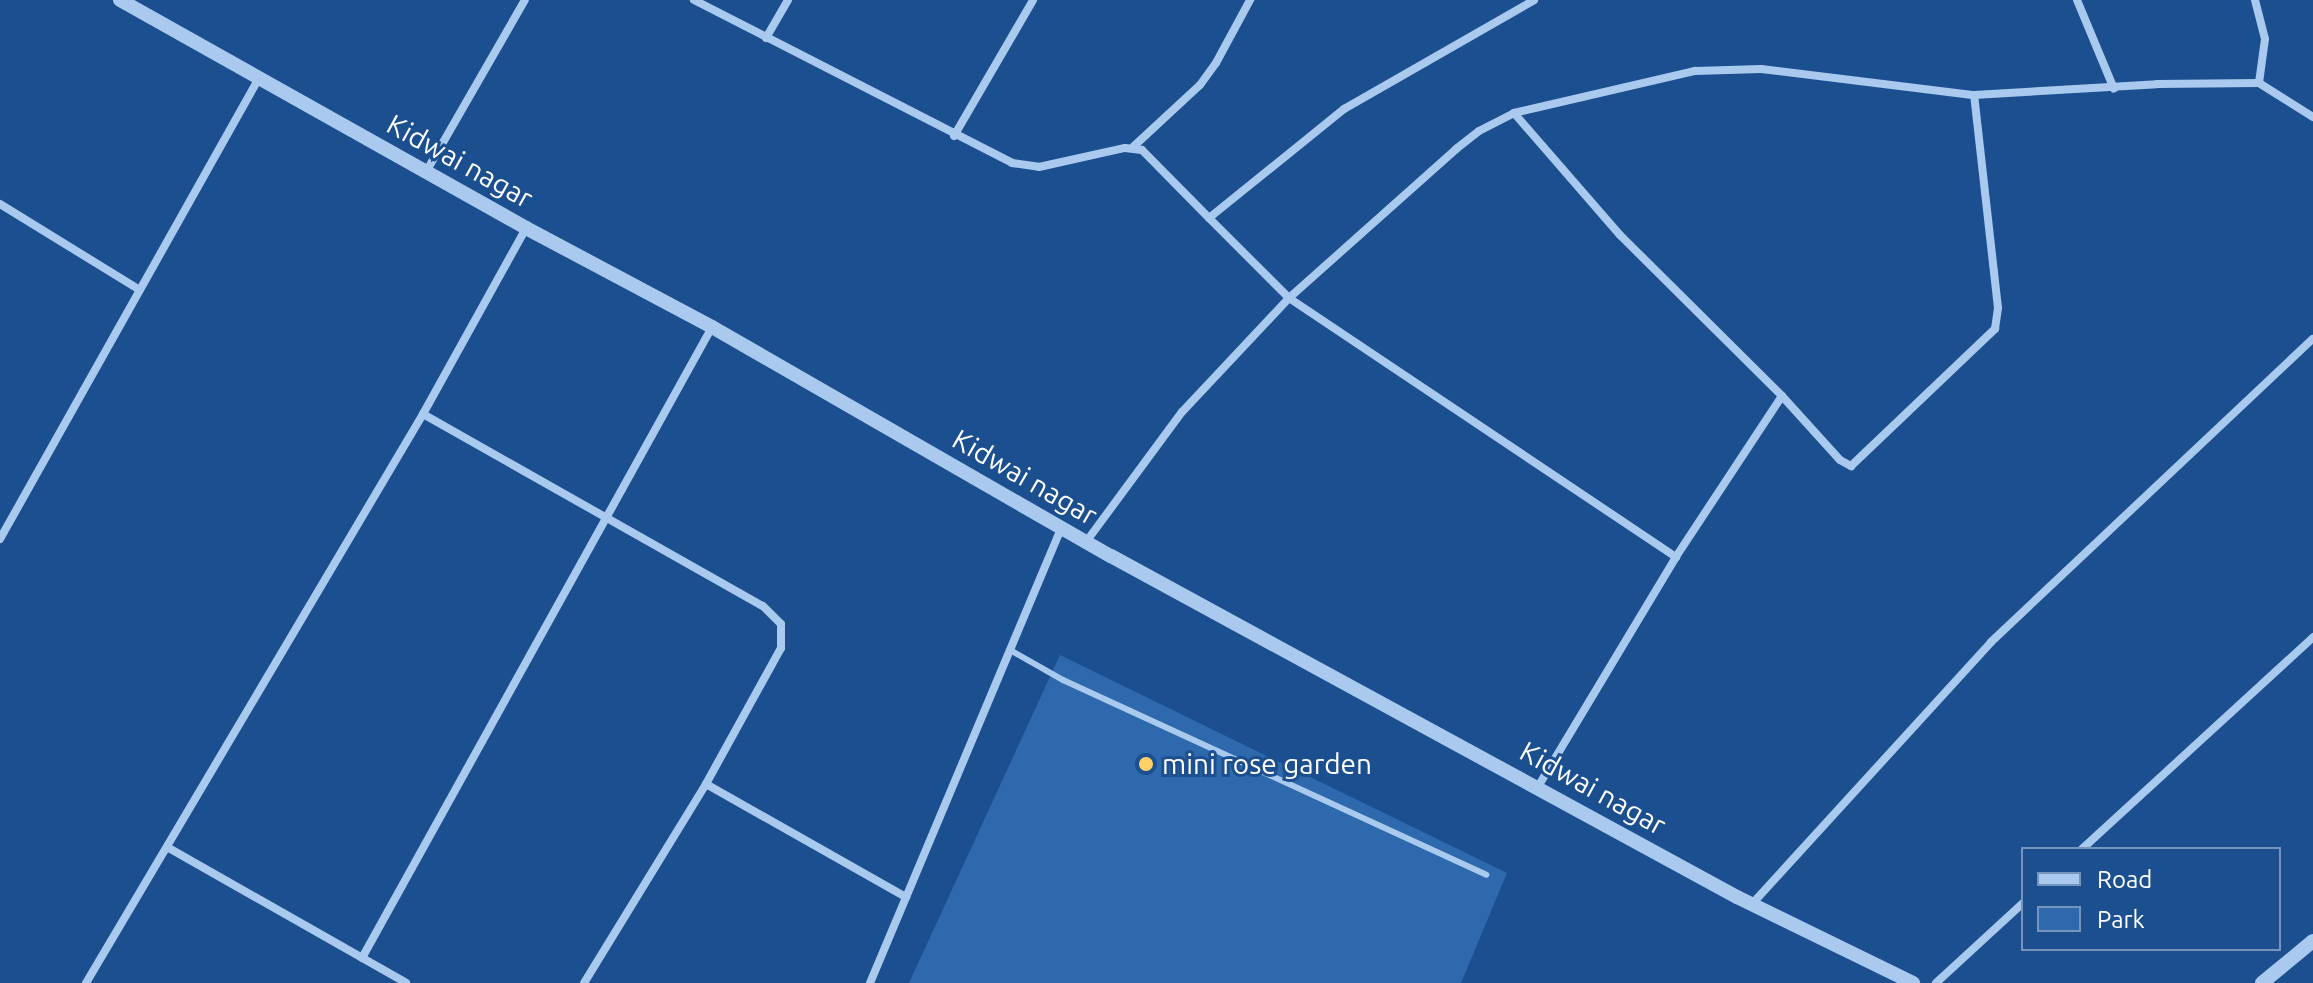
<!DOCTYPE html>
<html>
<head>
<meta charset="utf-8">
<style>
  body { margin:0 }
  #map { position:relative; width:2313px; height:983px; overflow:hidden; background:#1b4f8f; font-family:Ubuntu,sans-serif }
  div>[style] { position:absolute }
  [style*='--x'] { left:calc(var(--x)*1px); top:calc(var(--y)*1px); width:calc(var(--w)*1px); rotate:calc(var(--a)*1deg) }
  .green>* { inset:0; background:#2e69ad }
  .service>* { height:6px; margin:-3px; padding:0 3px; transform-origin:3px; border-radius:3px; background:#a9c9ee }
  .minor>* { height:8px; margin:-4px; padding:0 4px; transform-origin:4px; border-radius:4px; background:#a9c9ee }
  .tertiary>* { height:14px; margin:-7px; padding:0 7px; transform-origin:7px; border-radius:7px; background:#a9c9ee }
  .dots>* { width:22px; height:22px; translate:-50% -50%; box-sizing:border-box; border:4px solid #1b4f8f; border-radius:50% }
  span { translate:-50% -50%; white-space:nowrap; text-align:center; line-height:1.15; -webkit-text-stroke:6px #1b4f8f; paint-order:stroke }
  .street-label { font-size:28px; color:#fff }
  .poi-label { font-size:28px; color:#fff }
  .left { translate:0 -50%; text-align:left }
  .legend { position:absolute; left:2021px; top:847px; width:260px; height:104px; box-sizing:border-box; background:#1b4f8f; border:2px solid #7695bc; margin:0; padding:10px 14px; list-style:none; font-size:24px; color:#fff }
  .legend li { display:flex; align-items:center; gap:16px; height:40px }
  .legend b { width:40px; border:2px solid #7695bc }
</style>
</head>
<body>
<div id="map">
  <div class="green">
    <div style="clip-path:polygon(1060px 655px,1507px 873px,1461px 983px,909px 983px)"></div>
  </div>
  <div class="service">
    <div style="--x:1010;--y:650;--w:61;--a:29.5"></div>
    <div style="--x:1063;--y:680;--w:466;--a:24.7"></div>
  </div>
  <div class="minor">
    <div style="--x:694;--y:0;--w:357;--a:27.1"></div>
    <div style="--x:1012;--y:163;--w:27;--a:8"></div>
    <div style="--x:1039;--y:167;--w:88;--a:-12.5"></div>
    <div style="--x:1125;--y:148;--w:17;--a:7"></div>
    <div style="--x:1142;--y:150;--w:95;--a:45.4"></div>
    <div style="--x:1209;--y:218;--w:174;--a:-38.9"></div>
    <div style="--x:1344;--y:109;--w:219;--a:-29.8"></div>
    <div style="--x:2077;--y:0;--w:96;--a:67.4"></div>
    <div style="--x:2255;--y:0;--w:40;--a:75.6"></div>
    <div style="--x:2265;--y:39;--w:44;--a:97.8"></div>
    <div style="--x:766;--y:38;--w:44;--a:-59.9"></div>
    <div style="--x:1514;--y:113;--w:162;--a:49"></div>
    <div style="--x:1620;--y:235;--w:228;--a:44.8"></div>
    <div style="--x:1782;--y:396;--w:193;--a:123.4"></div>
    <div style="--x:1676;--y:557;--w:268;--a:121"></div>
    <div style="--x:954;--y:136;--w:157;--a:-59.8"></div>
    <div style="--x:1133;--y:147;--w:91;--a:-42.8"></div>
    <div style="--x:1200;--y:85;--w:27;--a:-54"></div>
    <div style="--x:1216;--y:63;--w:72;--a:-61.6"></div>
    <div style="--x:426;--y:172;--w:198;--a:-60.1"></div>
    <div style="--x:0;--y:204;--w:164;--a:31.6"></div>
    <div style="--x:1209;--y:218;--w:113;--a:45"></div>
    <div style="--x:1289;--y:298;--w:466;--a:33.8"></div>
    <div style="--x:1782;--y:396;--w:86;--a:47.8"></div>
    <div style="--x:1840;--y:460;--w:13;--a:29"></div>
    <div style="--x:1851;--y:466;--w:199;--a:-43.6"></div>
    <div style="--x:1995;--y:329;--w:21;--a:-82"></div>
    <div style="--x:1998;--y:308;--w:214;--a:-96.4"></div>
    <div style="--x:423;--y:414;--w:390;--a:29.5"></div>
    <div style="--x:763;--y:606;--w:25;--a:45"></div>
    <div style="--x:781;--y:624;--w:24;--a:90"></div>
    <div style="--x:781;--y:648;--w:155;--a:118.9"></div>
    <div style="--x:706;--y:784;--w:233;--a:121.5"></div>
    <div style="--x:0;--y:539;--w:529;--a:-60.67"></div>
    <div style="--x:1086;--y:542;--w:162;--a:-53.6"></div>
    <div style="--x:1182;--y:412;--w:156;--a:-46.8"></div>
    <div style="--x:1289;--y:298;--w:224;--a:-41.7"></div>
    <div style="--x:1456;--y:149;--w:29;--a:-38"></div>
    <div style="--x:1479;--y:131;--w:39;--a:-27"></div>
    <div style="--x:1514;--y:113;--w:186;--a:-13.1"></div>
    <div style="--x:1695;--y:71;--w:66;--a:-1.7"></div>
    <div style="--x:1761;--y:69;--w:215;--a:7"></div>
    <div style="--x:1974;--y:95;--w:183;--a:-3.4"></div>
    <div style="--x:2157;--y:84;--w:102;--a:-0.6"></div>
    <div style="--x:2259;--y:83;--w:64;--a:32.2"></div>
    <div style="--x:706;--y:784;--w:230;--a:29.5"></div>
    <div style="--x:167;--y:847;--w:275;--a:29.6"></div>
    <div style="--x:2082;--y:849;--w:314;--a:-42.5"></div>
    <div style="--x:1752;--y:904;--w:355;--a:-47.6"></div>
    <div style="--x:1991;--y:642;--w:442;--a:-43.3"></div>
    <div style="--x:362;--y:958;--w:722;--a:-60.98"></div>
    <div style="--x:86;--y:983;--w:661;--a:-59.36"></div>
    <div style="--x:423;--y:414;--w:213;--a:-61"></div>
    <div style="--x:870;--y:983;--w:493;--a:-67.2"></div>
    <div style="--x:1936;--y:983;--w:118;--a:-42.6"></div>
  </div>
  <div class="tertiary">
    <div style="--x:120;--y:0;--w:466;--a:29.3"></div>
    <div style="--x:526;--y:228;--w:211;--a:28"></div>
    <div style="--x:712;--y:327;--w:460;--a:29.9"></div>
    <div style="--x:1111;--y:556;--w:713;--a:28.58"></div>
    <div style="--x:1737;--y:897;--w:196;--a:26"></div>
    <div style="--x:2262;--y:983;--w:66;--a:-39.5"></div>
  </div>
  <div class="dots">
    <div style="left:1146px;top:764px;background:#ffd166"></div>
  </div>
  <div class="street-label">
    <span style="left:460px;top:161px;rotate:29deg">Kidwai nagar</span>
    <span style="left:1025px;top:477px;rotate:30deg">Kidwai nagar</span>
    <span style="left:1593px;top:788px;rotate:29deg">Kidwai nagar</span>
  </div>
  <div class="poi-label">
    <span class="left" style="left:1162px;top:764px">mini rose garden</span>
  </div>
  <ul class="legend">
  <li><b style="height:10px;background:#a9c9ee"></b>Road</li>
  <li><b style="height:22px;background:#2e69ad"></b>Park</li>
  </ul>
</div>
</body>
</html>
